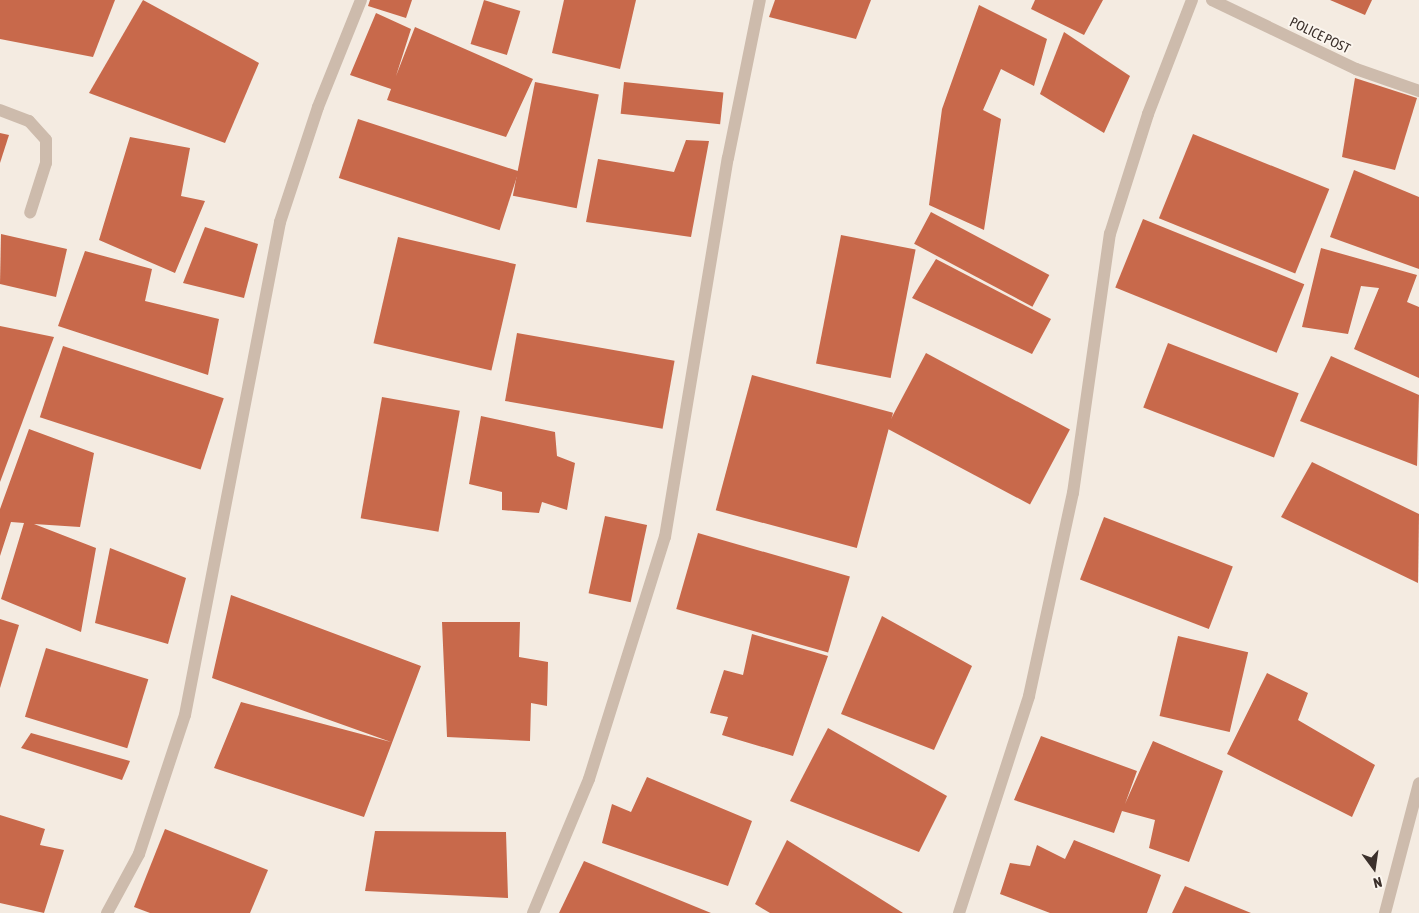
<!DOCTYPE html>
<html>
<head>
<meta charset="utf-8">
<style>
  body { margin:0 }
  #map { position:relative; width:1419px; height:913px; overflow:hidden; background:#f4ebe1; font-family:"Asap Condensed",sans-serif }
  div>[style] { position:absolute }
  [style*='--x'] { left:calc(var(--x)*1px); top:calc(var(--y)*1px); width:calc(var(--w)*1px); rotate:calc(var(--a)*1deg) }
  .building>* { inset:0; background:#c8694b; transform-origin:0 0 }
  .minor>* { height:12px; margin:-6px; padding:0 6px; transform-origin:6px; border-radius:6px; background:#cdbbac }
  span { translate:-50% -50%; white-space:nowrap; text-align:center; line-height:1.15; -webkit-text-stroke:4px #fbf5ee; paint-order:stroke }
  .street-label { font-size:14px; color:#3b302b }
  .north { position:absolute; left:1349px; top:843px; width:50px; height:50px; -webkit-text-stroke:4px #fbf5ee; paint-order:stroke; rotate:166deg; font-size:14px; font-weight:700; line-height:20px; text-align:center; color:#3b302b }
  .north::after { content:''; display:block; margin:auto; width:18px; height:22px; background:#3b302b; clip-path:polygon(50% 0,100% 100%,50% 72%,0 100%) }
</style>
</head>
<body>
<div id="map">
  <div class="building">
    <div style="clip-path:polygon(0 0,115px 0,93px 57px,0 39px)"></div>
    <div style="clip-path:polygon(143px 0,259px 63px,225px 143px,89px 93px)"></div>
    <div style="clip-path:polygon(370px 0,412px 0,406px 18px,368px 6px)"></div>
    <div style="left:484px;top:0;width:38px;height:46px;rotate:17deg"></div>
    <div style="clip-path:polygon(564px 0,636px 0,620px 69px,552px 53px)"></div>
    <div style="clip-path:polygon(775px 0,871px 0,856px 39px,769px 17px)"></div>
    <div style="clip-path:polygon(1035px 0,1103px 0,1084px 35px,1031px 9px)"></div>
    <div style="clip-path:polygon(1330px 0,1372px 0,1365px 15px)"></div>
    <div style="clip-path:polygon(979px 5px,1047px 39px,1034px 86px,1001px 69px,983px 110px,1001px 119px,984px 230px,929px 205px,942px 109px)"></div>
    <div style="clip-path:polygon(376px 13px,411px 29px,396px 76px,415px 27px,533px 79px,506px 137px,387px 100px,391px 89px,350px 75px)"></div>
    <div style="clip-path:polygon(1064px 32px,1130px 76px,1104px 133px,1040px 94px)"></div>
    <div style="clip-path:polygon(1355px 78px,1417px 98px,1395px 170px,1342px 157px)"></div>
    <div style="left:535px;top:82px;width:65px;height:116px;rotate:11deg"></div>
    <div style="left:624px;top:82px;width:100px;height:32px;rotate:6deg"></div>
    <div style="left:358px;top:119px;width:169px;height:62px;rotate:18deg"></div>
    <div style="clip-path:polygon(0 133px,9px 135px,0 163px)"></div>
    <div style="left:1193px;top:134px;width:147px;height:91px;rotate:22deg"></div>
    <div style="clip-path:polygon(130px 137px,190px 148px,181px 196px,205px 201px,175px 273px,99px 240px)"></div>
    <div style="clip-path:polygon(686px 140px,709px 141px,691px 237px,586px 222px,598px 159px,674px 172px)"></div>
    <div style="clip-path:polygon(1354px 170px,1419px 197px,1419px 269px,1330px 237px)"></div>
    <div style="left:931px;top:212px;width:134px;height:36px;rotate:28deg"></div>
    <div style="left:1143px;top:219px;width:174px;height:74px;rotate:22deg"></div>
    <div style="clip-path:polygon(205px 227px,258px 244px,244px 298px,183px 283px)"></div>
    <div style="clip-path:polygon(1px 234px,67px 249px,56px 297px,0 284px)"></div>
    <div style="left:841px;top:235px;width:76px;height:131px;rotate:11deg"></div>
    <div style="left:398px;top:237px;width:121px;height:109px;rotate:13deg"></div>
    <div style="clip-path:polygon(1321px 248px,1417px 275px,1407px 302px,1419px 307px,1419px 378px,1354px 349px,1379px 288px,1361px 286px,1348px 334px,1302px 327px)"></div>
    <div style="clip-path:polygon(85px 251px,152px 269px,145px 301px,219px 319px,208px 375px,58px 326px)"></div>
    <div style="clip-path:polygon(936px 259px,1051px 319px,1032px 354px,912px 298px)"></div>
    <div style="clip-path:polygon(0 326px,54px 337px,0 482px)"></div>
    <div style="left:517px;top:333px;width:160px;height:69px;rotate:10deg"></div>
    <div style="left:1168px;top:343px;width:140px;height:69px;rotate:21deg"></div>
    <div style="left:63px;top:346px;width:169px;height:75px;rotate:18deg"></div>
    <div style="left:926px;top:353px;width:163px;height:85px;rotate:28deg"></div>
    <div style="clip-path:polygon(1331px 356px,1419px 395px,1417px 466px,1300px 421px)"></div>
    <div style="left:752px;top:375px;width:146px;height:140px;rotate:15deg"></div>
    <div style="left:382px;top:397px;width:79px;height:123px;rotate:10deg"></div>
    <div style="clip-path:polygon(481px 416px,555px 432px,557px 456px,575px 463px,567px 510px,542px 502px,539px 513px,502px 510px,502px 492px,469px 484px)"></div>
    <div style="clip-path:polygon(29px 429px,94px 453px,80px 527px,34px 524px,96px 548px,81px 632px,1px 599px,24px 523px,11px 522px,0 556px,0 509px)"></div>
    <div style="clip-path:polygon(1312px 462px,1419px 514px,1418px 583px,1281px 517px)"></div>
    <div style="left:605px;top:516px;width:43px;height:79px;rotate:12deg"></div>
    <div style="left:1104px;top:517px;width:138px;height:67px;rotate:21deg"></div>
    <div style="left:698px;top:533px;width:158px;height:79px;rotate:16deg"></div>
    <div style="clip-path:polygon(110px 548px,186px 578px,168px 644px,95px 623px)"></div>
    <div style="clip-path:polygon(231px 595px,421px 666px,364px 817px,214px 768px,241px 702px,391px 742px,212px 678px)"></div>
    <div style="clip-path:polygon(882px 616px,972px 666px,934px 750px,841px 714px)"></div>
    <div style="clip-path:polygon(0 619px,19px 625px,0 688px)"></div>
    <div style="clip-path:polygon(442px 622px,520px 622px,519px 657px,548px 662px,547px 706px,531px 703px,530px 741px,447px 737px)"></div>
    <div style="clip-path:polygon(752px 634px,828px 656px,793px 756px,722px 735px,728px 717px,710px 713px,724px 670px,743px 675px)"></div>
    <div style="left:1178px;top:636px;width:72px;height:82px;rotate:13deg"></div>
    <div style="left:46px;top:648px;width:107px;height:72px;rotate:17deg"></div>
    <div style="clip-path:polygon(1267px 673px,1308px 693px,1298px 720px,1375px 765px,1352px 817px,1227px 754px)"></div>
    <div style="clip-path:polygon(828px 728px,947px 796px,919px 852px,790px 801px)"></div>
    <div style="clip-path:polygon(31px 733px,130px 761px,122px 780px,21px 748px)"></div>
    <div style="clip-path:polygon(1041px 736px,1137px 771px,1125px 804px,1153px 741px,1223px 771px,1189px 862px,1149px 848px,1155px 820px,1122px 811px,1114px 833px,1014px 800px)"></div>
    <div style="clip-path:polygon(647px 777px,752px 821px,728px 886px,602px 843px,612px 804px,631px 812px)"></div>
    <div style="clip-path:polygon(0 815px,45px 829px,40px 845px,64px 850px,44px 913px,0 903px)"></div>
    <div style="clip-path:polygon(165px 829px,268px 870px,250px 913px,150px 913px,134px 907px)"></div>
    <div style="clip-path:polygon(375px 831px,506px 832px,508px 898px,365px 891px)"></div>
    <div style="clip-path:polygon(787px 840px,903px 913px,770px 913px,755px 904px)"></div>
    <div style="clip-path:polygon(1074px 840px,1161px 875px,1147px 913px,1050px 913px,1000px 894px,1010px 863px,1030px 866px,1037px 845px,1065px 859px)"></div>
    <div style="clip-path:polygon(584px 861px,711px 913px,559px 913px)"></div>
    <div style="clip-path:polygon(1185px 886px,1251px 913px,1172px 913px)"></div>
  </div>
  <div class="minor">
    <div style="--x:1212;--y:0;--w:160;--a:25.6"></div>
    <div style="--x:1356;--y:69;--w:67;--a:19.2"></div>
    <div style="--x:0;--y:110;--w:31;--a:21"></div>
    <div style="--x:29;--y:121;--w:25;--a:48"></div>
    <div style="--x:46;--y:140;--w:23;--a:90"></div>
    <div style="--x:46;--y:163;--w:52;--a:107.7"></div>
    <div style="--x:107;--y:913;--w:67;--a:-61.5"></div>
    <div style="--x:139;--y:854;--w:146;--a:-71.7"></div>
    <div style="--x:185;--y:715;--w:502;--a:-79.09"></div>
    <div style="--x:280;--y:222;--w:121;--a:-71.7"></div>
    <div style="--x:318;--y:107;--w:115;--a:-68.1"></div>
    <div style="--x:533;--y:913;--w:145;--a:-67.3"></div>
    <div style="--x:589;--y:779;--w:254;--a:-72.6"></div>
    <div style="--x:665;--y:537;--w:384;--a:-80.6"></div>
    <div style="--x:728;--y:158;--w:161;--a:-78.6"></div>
    <div style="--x:959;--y:913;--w:228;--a:-72.1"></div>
    <div style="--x:1029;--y:696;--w:208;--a:-77.8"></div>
    <div style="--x:1073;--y:493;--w:262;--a:-81.9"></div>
    <div style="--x:1110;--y:234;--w:126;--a:-72.4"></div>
    <div style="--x:1148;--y:114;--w:122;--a:-68.9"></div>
    <div style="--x:1385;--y:913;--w:134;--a:-75.3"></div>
  </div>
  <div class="street-label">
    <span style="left:1320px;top:35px;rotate:26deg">POLICE POST</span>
  </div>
  <div class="north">N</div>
</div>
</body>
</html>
